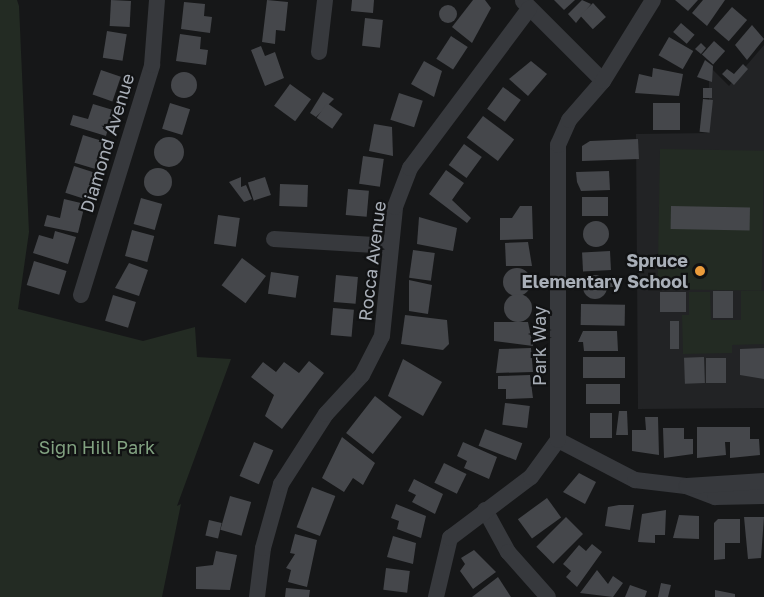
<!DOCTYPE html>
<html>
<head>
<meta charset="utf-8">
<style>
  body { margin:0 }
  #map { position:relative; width:764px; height:597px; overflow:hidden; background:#161718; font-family:"Golos Text",sans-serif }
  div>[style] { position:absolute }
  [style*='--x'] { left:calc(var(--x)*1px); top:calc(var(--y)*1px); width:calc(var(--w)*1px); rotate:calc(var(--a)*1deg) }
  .built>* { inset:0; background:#222325 }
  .green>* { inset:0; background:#232b23; transform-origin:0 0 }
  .building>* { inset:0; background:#45474b; transform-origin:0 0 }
  .round { border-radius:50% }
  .minor>* { height:16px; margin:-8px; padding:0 8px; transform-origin:8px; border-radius:8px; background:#37393d }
  .dots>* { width:16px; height:16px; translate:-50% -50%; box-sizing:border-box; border:3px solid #111213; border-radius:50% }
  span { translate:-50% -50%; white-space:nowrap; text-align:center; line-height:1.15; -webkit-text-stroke:4.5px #111213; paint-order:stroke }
  .street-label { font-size:18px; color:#a9afb8 }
  .poi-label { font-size:18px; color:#a9afb8; font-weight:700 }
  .right { translate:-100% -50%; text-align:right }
  .park-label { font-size:18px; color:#82a281 }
</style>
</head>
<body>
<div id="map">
  <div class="built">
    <div style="clip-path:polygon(764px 45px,764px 408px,638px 409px,636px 134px,709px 133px,709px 66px,729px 86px)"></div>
  </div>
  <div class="green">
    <div style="clip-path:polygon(0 0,17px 0,19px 6px,29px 232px,18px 309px,143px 341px,195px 327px,197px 357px,231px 359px,177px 506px,181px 504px,162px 597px,0 597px)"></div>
    <div style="left:660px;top:149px;width:104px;height:140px;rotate:1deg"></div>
    <div style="clip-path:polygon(741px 291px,764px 291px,764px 344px,732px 345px,732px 353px,683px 354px,682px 315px,689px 315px,689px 292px,710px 292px,711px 320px,741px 320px)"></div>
  </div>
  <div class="building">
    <div style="left:111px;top:0;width:20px;height:26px;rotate:3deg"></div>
    <div style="clip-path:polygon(267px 0,288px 2px,285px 31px,276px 30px,275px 44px,262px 42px)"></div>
    <div style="clip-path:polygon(352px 0,374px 0,373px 13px,351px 11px)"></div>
    <div style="clip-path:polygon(473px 0,485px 0,491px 8px,472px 43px,452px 27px)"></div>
    <div style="clip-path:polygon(554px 0,575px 0,564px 10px)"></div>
    <div style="clip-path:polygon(582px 0,591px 4px,576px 23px,568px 14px)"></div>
    <div style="clip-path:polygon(675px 0,698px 0,688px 11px)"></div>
    <div style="clip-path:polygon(703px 0,725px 0,707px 26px,692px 13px)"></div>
    <div style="clip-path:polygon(184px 2px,205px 4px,204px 16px,212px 17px,210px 33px,181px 29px)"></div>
    <div style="left:593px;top:3px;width:19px;height:18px;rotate:47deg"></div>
    <div class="round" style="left:439px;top:5px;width:18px;height:18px"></div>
    <div style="left:732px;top:7px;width:20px;height:28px;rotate:41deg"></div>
    <div style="left:365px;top:18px;width:18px;height:28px;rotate:6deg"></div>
    <div style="left:681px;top:23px;width:18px;height:12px;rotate:41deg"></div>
    <div style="clip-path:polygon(752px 25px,764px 39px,747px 60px,735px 45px)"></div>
    <div style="left:107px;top:31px;width:20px;height:27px;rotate:9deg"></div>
    <div style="clip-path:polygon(180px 34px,201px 37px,200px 49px,208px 50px,206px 65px,176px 61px)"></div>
    <div style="left:451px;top:36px;width:20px;height:27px;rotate:33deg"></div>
    <div style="left:669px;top:37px;width:28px;height:21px;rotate:30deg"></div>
    <div style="left:714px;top:41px;width:15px;height:18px;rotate:42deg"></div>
    <div style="clip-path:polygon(701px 43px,706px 48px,701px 54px,695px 49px)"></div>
    <div style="clip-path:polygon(261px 46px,265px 56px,275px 52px,284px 78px,265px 86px,251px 50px)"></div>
    <div style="clip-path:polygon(705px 60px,713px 66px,712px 82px,697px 77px)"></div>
    <div style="clip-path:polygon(424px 61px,442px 71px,434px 97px,411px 84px)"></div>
    <div style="clip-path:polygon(531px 61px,547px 74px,528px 96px,509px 79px)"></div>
    <div style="clip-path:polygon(743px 64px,748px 69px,734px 85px,722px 74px,727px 69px,734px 74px)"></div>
    <div style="clip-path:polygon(653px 68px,683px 74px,679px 96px,635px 93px,639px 74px,652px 77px)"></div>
    <div style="left:101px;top:70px;width:21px;height:26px;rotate:19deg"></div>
    <div class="round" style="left:171px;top:72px;width:26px;height:26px"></div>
    <div style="left:290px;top:84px;width:26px;height:27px;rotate:36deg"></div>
    <div style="left:503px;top:87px;width:22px;height:27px;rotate:36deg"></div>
    <div style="left:703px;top:88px;width:9px;height:10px"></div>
    <div style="clip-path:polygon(323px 92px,334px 99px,316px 117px,310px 113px)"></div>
    <div style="left:399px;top:93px;width:25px;height:28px;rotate:18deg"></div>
    <div style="left:703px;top:99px;width:10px;height:33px;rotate:6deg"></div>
    <div style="left:170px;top:103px;width:21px;height:27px;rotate:17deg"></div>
    <div style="left:327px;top:103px;width:19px;height:18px;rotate:35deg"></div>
    <div style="left:653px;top:103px;width:27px;height:27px"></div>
    <div style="clip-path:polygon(93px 104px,113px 110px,106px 136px,70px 125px,73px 115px,88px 119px)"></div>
    <div style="left:483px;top:116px;width:39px;height:27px;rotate:37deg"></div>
    <div style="clip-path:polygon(374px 124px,392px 127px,393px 156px,369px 151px)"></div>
    <div style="left:83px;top:135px;width:21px;height:29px;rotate:17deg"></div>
    <div class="round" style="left:154px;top:137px;width:30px;height:30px"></div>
    <div style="clip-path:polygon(638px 139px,639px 159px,582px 161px,582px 146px,590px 141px)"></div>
    <div style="left:464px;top:144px;width:22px;height:26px;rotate:36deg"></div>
    <div style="left:363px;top:156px;width:21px;height:28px;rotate:8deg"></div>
    <div style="left:74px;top:166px;width:22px;height:28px;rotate:18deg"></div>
    <div class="round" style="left:144px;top:168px;width:28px;height:28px"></div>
    <div style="clip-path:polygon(446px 170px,464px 183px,452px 200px,471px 218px,467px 223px,429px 194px)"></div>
    <div style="clip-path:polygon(609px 171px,610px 190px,581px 191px,577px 182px,576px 172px)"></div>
    <div style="clip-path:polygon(241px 177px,241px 187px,246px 185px,252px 199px,244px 202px,229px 182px)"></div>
    <div style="left:265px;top:177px;width:19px;height:18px;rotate:72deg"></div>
    <div style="left:280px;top:184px;width:28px;height:22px;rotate:2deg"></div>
    <div style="left:348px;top:189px;width:21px;height:26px;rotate:5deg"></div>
    <div style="left:582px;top:197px;width:26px;height:19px"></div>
    <div style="left:141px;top:198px;width:22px;height:27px;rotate:16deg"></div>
    <div style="clip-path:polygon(64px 199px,85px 204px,78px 233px,44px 226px,47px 215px,60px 218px)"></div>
    <div style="clip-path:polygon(520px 206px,532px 206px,533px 239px,500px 240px,500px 218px,512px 218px)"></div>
    <div style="left:671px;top:206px;width:79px;height:23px;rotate:1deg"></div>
    <div style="left:218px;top:215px;width:22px;height:29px;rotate:8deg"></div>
    <div style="clip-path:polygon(419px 217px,457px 228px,453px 251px,417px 244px)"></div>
    <div class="round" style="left:583px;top:221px;width:26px;height:26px"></div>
    <div style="left:132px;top:230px;width:23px;height:27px;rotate:15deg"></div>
    <div style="clip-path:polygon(55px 231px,76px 237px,68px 264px,33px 253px,39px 235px,53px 239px)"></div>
    <div style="clip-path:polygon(528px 242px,532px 266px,506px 266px,505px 243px)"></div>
    <div style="left:413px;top:250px;width:22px;height:28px;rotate:8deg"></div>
    <div style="left:610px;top:251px;width:19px;height:28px;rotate:87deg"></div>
    <div style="left:242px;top:258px;width:30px;height:34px;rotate:37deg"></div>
    <div style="left:34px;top:261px;width:34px;height:25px;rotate:17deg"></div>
    <div style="clip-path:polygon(129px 263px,148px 270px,139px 296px,115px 288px)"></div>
    <div class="round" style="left:503px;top:268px;width:28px;height:28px"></div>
    <div style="left:271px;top:272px;width:28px;height:22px;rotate:8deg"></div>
    <div class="round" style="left:583px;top:275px;width:24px;height:24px"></div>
    <div style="left:336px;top:275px;width:22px;height:27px;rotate:5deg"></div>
    <div style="left:610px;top:278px;width:7px;height:9px"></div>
    <div style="clip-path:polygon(409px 280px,432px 285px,428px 314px,409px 311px)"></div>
    <div style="left:713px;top:291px;width:20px;height:27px"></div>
    <div style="left:660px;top:292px;width:26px;height:20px"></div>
    <div class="round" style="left:504px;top:294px;width:28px;height:28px"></div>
    <div style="left:113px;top:295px;width:24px;height:27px;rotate:17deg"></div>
    <div style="left:581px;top:304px;width:44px;height:21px;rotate:1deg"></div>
    <div style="left:333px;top:308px;width:21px;height:27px;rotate:5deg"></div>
    <div style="clip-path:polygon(405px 315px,447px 320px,449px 344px,443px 350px,401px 344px)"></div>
    <div style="left:670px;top:321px;width:9px;height:28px"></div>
    <div style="clip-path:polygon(494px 322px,528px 322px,533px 346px,494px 341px)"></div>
    <div style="clip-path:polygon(617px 331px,618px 351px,584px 351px,583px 342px,578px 342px,583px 331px)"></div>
    <div style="clip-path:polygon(531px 348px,533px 372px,496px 373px,499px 349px)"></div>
    <div style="clip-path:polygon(764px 348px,764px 379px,740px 375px,740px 349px)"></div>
    <div style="left:583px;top:357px;width:42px;height:21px"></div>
    <div style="left:704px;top:357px;width:26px;height:20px;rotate:88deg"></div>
    <div style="left:706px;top:358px;width:20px;height:25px"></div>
    <div style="clip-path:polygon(403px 359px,442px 382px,423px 416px,388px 396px)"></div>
    <div style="clip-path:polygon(309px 361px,324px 373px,282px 429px,265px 416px,274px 395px,251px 377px,263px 362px,276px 372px,284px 362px,299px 373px)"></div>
    <div style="clip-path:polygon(530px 375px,533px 398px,506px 399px,506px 389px,498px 389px,498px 376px)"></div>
    <div style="left:586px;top:384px;width:34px;height:20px"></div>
    <div style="left:375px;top:396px;width:34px;height:47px;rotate:38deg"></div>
    <div style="left:505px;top:403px;width:25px;height:22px;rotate:7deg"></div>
    <div style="clip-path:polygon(619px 411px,627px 411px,628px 435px,616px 435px)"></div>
    <div style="left:590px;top:413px;width:22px;height:25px"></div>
    <div style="clip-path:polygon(645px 417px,658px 417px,659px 455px,632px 451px,632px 430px,646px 430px)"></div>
    <div style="clip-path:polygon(697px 427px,750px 427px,750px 439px,759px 439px,760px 455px,730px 458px,730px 442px,725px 442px,726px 455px,697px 458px)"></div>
    <div style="clip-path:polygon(663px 428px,684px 428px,684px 439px,693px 439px,693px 454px,664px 458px)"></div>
    <div style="left:485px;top:429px;width:40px;height:18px;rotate:21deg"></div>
    <div style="clip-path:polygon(342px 437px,375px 463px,363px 485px,353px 478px,344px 492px,322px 478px)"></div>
    <div style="left:254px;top:442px;width:21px;height:37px;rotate:23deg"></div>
    <div style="clip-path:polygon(463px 442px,497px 457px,489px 479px,464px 468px,467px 461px,457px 456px)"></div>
    <div style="left:444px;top:463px;width:25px;height:22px;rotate:26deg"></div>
    <div style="clip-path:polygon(579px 473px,596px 482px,585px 504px,563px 492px)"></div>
    <div style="clip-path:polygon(414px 479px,443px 494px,435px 514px,412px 502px,416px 495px,408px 491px)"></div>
    <div style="left:312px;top:487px;width:25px;height:43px;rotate:21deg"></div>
    <div style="left:230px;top:496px;width:22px;height:35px;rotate:16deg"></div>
    <div style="left:547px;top:498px;width:24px;height:36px;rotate:54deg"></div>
    <div style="clip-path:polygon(396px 504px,426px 516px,421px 538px,397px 529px,399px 521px,391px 518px)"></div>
    <div style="clip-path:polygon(619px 505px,634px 505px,630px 530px,605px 526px,608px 507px)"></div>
    <div style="clip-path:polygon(666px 510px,665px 535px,655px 535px,655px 543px,638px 542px,642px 514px)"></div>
    <div style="clip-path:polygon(679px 515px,699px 516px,699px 539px,673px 538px)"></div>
    <div style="left:566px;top:517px;width:24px;height:42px;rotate:45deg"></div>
    <div style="clip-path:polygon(744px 517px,764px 517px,761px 558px,748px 559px)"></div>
    <div style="clip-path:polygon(718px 519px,740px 519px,740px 543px,725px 543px,725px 559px,714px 560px,714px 523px)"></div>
    <div style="left:209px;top:520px;width:13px;height:16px;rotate:13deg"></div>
    <div style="clip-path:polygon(295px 534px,317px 540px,307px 587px,288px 582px,291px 570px,286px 568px,295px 554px,290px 553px)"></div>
    <div style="clip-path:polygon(393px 536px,416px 543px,413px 564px,387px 557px)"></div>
    <div style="clip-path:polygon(592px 544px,602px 552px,577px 587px,566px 577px,571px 571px,563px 564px,579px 545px,586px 551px)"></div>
    <div style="clip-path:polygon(474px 550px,496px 572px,473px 589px,460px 571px,465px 564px,461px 558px)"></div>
    <div style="clip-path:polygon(216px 551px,237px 555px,230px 590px,196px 589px,196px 567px,213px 565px)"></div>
    <div style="left:386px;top:568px;width:24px;height:22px;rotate:7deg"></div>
    <div style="clip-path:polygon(597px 570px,608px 584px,613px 576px,623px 583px,613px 597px,580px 593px)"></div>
    <div style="clip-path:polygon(498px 577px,511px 597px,472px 597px)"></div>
    <div style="clip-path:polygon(661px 583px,671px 585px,668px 597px,658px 597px)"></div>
    <div style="clip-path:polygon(630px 585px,647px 591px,645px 597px,625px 597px)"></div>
    <div style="clip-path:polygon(286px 588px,310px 590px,309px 597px,285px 597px)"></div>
    <div style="clip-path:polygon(715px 590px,735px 594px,735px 597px,715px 597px)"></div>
  </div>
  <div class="minor">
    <div style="--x:523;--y:1;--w:113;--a:45"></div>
    <div style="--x:319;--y:52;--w:52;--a:-83.4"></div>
    <div style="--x:274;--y:239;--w:117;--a:3.4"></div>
    <div style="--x:81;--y:295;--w:241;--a:-72.8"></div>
    <div style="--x:152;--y:65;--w:65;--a:-85.6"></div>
    <div style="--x:558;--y:440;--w:87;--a:27.5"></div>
    <div style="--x:635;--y:480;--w:51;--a:6.7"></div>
    <div style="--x:686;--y:486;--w:31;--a:21"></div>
    <div style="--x:715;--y:497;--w:49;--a:-1.2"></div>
    <div style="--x:687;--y:486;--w:77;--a:-3.7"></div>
    <div style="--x:485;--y:510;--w:48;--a:61.3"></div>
    <div style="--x:508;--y:552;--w:60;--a:48.4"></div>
    <div style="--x:257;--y:597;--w:49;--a:-83"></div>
    <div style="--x:263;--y:548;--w:66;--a:-74.3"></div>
    <div style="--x:281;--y:484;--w:83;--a:-57.3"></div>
    <div style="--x:326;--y:414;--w:53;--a:-47.3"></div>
    <div style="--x:362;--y:375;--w:44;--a:-62.9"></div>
    <div style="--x:382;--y:336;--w:130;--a:-84.2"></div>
    <div style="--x:395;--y:207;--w:42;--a:-69"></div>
    <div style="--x:410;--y:168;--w:199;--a:-53.2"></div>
    <div style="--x:436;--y:597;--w:61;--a:-76.7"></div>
    <div style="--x:450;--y:538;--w:101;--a:-37"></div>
    <div style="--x:531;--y:477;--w:46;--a:-53.9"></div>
    <div style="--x:558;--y:440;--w:295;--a:-90"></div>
    <div style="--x:558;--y:145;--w:27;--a:-66"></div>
    <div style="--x:569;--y:120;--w:52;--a:-48.9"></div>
    <div style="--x:603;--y:81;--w:95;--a:-58.3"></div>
  </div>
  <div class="dots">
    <div style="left:700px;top:271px;background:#ec9c3b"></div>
  </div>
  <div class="street-label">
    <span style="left:107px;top:143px;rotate:-73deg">Diamond Avenue</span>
    <span style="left:372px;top:261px;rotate:-83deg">Rocca Avenue</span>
    <span style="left:539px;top:346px;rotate:-90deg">Park Way</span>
  </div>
  <div class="poi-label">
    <span class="right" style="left:688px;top:271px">Spruce<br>Elementary School</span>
  </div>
  <div class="park-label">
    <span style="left:97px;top:447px">Sign Hill Park</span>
  </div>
</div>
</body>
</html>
